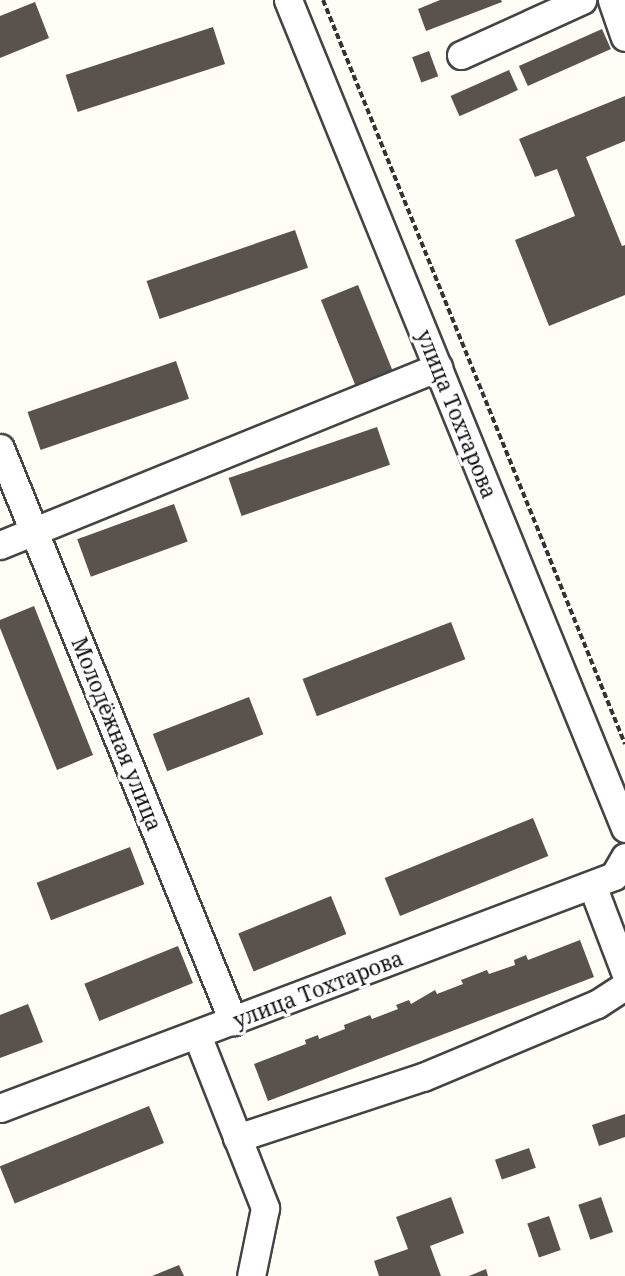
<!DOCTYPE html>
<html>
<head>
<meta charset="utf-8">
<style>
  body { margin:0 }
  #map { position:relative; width:625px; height:1276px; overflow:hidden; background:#fffdf5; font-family:"Noto Serif",serif }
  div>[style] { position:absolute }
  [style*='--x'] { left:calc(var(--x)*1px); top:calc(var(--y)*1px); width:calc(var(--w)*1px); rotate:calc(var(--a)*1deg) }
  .building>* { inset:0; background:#5a524d; transform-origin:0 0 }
  .path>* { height:4px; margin-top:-2px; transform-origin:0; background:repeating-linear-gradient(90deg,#333 0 6px,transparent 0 9px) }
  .roads { filter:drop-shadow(2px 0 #444) drop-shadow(-2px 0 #444) drop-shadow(0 2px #444) drop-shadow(0 -2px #444) }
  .minor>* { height:27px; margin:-13.5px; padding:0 13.5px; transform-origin:13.5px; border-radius:13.5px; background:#fff }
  span { translate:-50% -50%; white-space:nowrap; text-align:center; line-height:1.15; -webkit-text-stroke:6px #fff; paint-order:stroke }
  .street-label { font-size:21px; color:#111 }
</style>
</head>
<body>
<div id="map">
  <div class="building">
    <div style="clip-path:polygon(440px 0,501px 0,502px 2px,426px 31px,418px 9px)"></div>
    <div style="clip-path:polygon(35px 2px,49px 38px,0 58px,0 16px)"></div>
    <div style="left:213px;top:27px;width:39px;height:155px;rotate:72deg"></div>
    <div style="left:602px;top:29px;width:22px;height:91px;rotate:66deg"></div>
    <div style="left:429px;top:51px;width:27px;height:18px;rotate:70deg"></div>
    <div style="left:509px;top:70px;width:22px;height:64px;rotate:66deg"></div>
    <div style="clip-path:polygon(625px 96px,625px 141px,586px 157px,622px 246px,625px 245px,625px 295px,549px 326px,515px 240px,575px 216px,557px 169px,535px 177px,519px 139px)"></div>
    <div style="left:295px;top:230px;width:40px;height:157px;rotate:71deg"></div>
    <div style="left:358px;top:285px;width:103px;height:40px;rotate:68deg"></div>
    <div style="left:176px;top:361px;width:40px;height:157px;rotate:71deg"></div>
    <div style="left:377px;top:427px;width:40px;height:157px;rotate:71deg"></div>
    <div style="left:174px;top:504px;width:40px;height:103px;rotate:70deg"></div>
    <div style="clip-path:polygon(34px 606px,93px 755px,57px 770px,0 628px,0 620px)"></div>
    <div style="left:451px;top:622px;width:40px;height:159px;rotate:69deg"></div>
    <div style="left:249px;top:697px;width:40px;height:103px;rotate:69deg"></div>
    <div style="left:533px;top:818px;width:41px;height:160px;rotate:68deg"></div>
    <div style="left:130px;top:847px;width:40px;height:100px;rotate:69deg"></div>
    <div style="left:331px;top:896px;width:41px;height:100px;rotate:68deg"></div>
    <div style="clip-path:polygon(580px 940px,594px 977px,268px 1101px,254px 1064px,306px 1044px,305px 1040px,318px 1035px,319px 1039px,345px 1029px,344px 1025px,370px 1015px,372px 1019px,398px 1009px,396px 1005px,409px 1000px,411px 1004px,435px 990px,437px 994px,463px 984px,461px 980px,487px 970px,489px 974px,515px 965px,514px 960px,526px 955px,528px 960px)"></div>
    <div style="left:178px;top:946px;width:40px;height:101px;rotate:68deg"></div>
    <div style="clip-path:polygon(28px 1004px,43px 1042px,0 1058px,0 1015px)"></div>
    <div style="left:149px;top:1106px;width:40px;height:161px;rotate:68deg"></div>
    <div style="clip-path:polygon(625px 1114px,625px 1137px,599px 1146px,592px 1125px)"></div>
    <div style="left:529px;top:1148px;width:21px;height:36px;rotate:71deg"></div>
    <div style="clip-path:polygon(451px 1197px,464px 1233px,430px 1246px,441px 1276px,379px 1276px,374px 1261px,408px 1249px,396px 1217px)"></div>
    <div style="left:601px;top:1197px;width:37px;height:24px;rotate:71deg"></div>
    <div style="left:549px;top:1216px;width:36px;height:23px;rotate:71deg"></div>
    <div style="clip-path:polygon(179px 1265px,184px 1276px,152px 1276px)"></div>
    <div style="clip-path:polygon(486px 1269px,488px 1276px,469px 1276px)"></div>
  </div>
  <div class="path">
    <div style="--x:323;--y:0;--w:803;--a:67.91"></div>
  </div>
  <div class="roads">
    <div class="minor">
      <div style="--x:288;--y:0;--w:894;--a:67.85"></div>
      <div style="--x:612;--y:0;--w:39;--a:71"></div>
      <div style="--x:461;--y:55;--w:133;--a:-24.4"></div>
      <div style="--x:0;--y:448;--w:619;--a:67.87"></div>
      <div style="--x:0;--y:545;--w:473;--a:-22.1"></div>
      <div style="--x:592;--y:885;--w:93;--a:69.2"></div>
      <div style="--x:197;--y:1035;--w:186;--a:68.5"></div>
      <div style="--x:265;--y:1208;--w:69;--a:101.6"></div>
      <div style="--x:0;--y:1108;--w:656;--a:-20.7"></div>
      <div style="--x:614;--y:876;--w:22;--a:-60"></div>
      <div style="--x:237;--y:1138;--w:196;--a:-18.2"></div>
      <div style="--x:423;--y:1077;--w:189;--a:-22.8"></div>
      <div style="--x:597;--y:1004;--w:33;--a:-33"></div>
    </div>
  </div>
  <div class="street-label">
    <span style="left:457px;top:414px;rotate:68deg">улица Тохтарова</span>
    <span style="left:117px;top:734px;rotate:68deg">Молодёжная улица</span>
    <span style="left:318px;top:989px;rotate:-21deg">улица Тохтарова</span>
  </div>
</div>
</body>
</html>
